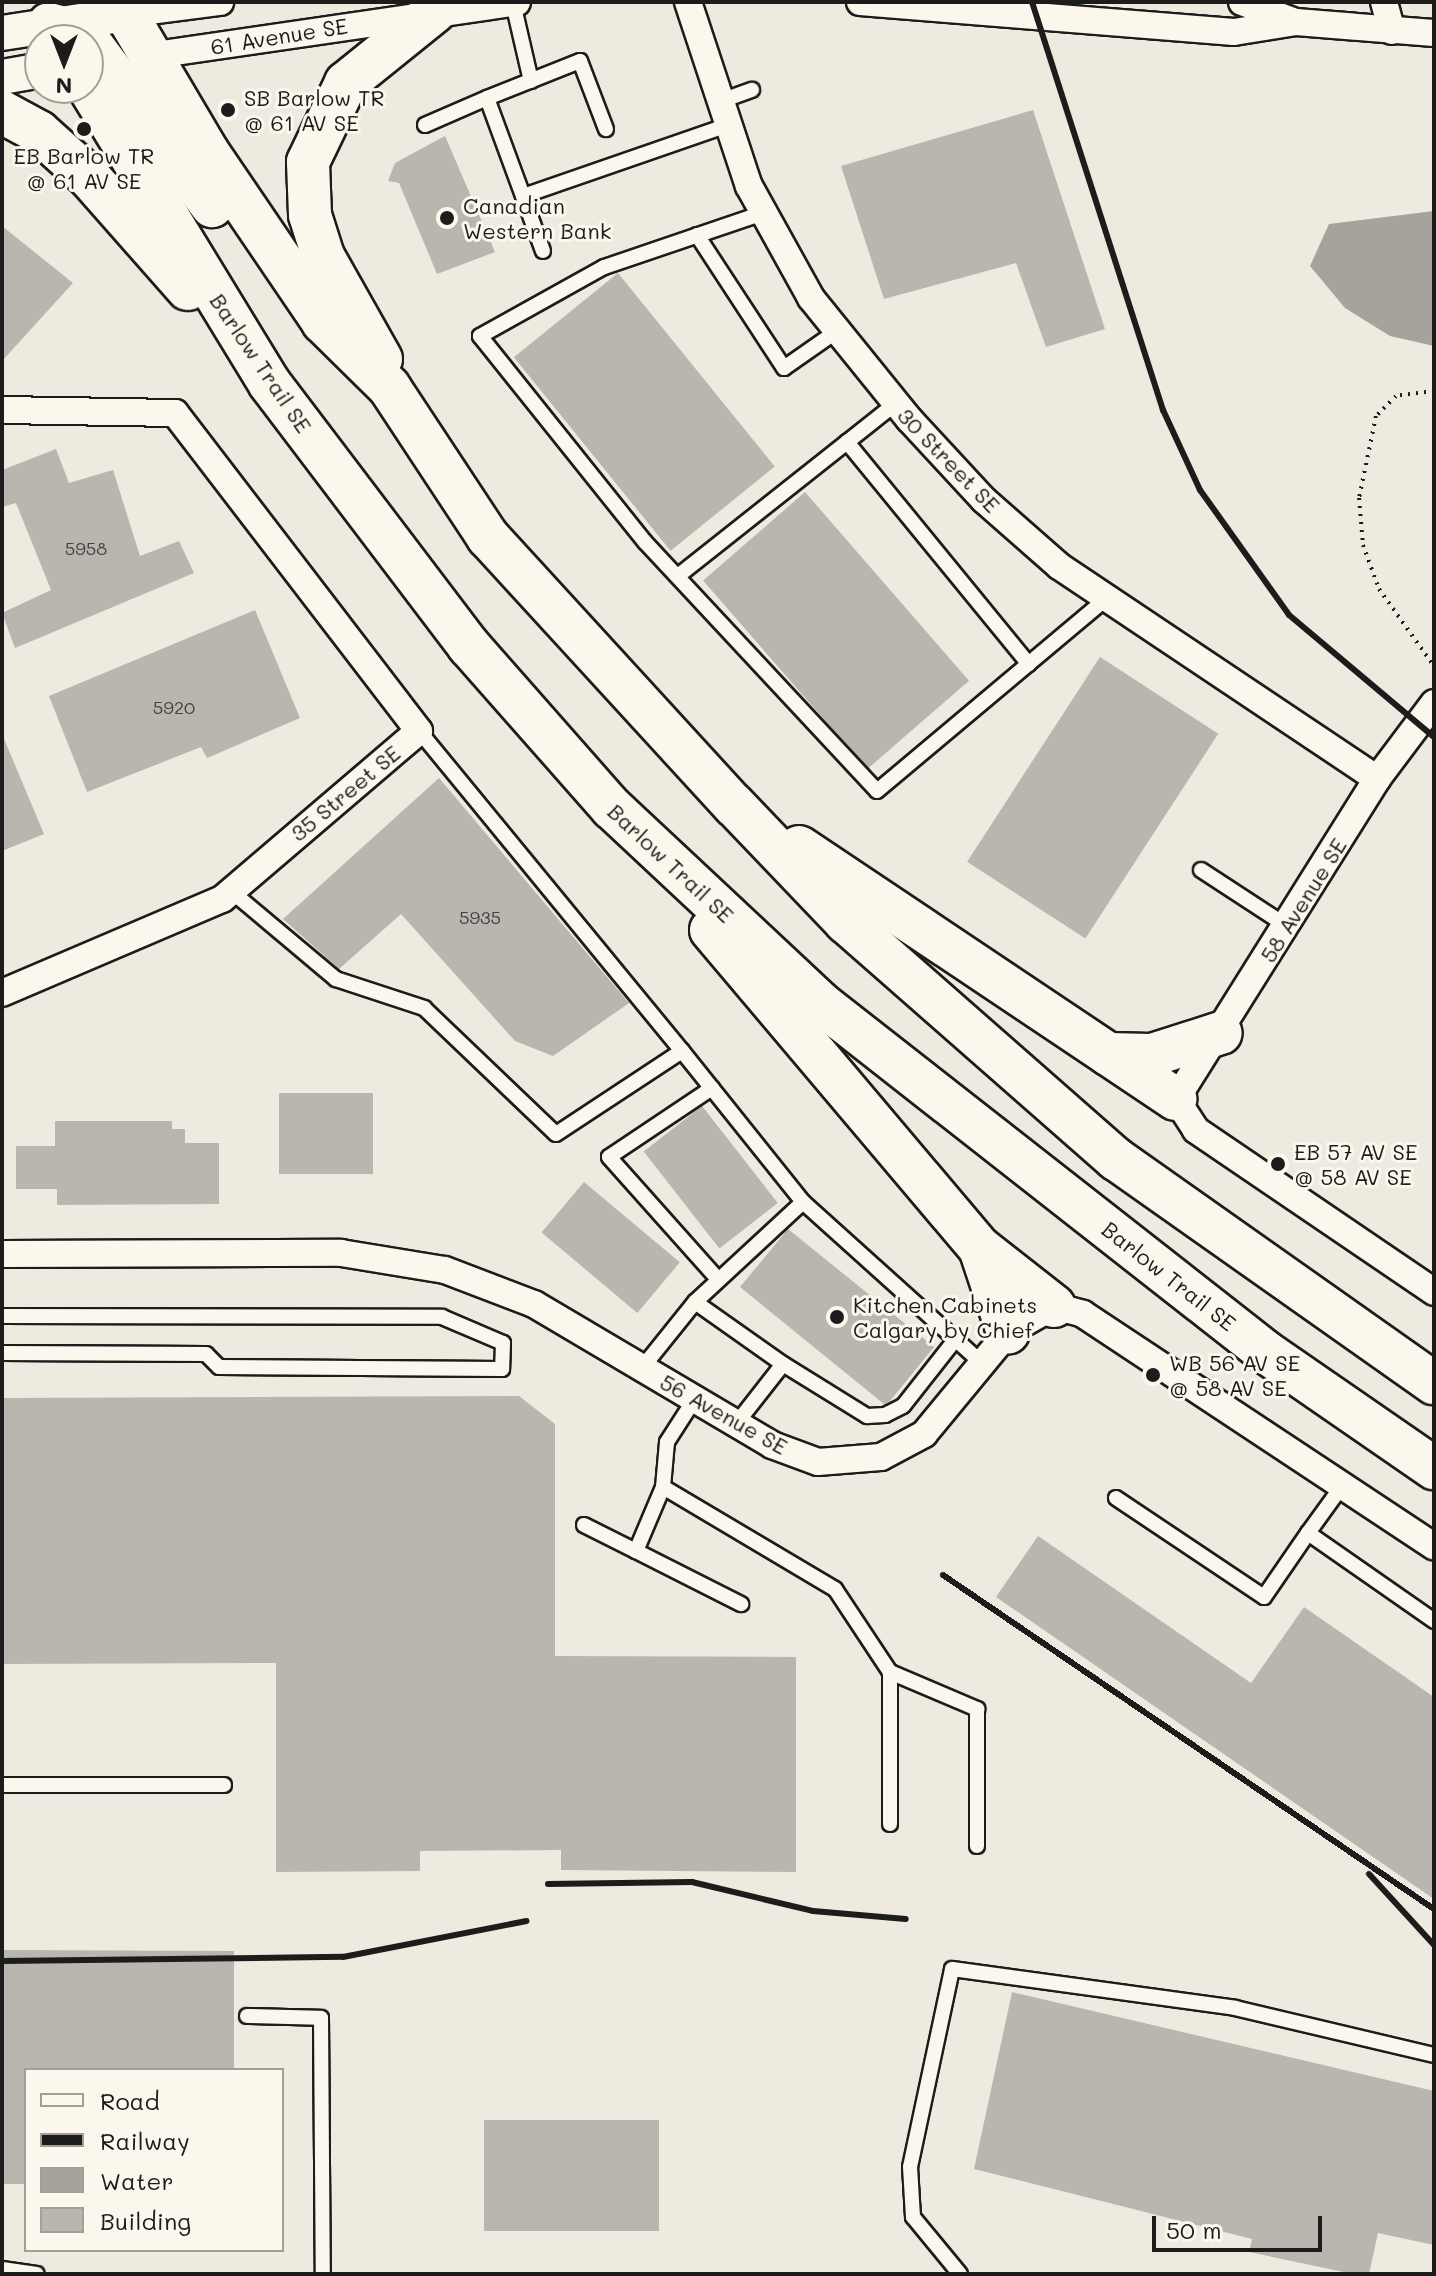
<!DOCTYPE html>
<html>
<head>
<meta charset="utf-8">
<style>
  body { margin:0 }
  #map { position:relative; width:1436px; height:2276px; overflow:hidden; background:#eeeadf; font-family:Mali,sans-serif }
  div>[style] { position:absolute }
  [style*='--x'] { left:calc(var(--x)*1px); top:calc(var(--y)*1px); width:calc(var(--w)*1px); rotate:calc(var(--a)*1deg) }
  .water>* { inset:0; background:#a6a39d }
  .building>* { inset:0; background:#b9b6af; transform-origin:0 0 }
  .path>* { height:4px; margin-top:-2px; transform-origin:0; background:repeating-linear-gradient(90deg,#1c1c1c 0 2px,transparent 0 8px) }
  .roads { filter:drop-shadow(2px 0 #1c1c1c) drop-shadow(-2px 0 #1c1c1c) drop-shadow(0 2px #1c1c1c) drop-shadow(0 -2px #1c1c1c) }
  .service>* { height:14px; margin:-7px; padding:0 7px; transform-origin:7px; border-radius:7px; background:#fbf7ec }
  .minor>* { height:26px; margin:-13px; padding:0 13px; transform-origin:13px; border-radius:13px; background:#fbf7ec }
  .tertiary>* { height:34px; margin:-17px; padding:0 17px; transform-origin:17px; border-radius:17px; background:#fbf7ec }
  .primary>* { height:42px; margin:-21px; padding:0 21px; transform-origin:21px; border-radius:21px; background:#fbf7ec }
  .rail>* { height:6px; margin:-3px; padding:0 3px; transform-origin:3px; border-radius:3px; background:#1c1c1c }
  .dots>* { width:22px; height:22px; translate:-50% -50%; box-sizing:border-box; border:4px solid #fbf7ec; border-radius:50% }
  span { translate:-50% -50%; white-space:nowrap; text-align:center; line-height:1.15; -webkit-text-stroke:6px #fbf7ec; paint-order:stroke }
  .number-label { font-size:18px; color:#434241 }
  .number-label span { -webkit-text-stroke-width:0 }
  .street-label { font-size:22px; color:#1c1c1c }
  .poi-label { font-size:22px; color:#1c1c1c }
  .left { translate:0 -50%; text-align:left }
  .frame { position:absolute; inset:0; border:4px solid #1c1c1c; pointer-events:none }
  .legend { position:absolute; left:24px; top:2068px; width:260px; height:184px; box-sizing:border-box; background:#fbf7ec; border:2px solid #a29f99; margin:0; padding:10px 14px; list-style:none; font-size:24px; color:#1c1c1c }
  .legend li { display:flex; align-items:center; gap:16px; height:40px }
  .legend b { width:40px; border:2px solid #a29f99 }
  .north { position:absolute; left:24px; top:24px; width:80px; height:80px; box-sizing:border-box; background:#fbf7ec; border:2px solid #a29f99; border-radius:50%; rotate:180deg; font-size:22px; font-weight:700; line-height:32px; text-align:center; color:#1c1c1c }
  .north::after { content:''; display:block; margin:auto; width:28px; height:36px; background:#1c1c1c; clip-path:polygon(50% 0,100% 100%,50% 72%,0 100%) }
  .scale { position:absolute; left:1152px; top:2216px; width:170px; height:36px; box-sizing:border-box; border:4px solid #1c1c1c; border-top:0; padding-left:10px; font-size:24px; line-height:28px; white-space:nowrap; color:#1c1c1c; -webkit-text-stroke:6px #fbf7ec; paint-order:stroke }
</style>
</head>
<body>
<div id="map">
  <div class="water">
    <div style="clip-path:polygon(1434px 211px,1434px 346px,1390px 336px,1345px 308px,1310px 266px,1329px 224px)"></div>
  </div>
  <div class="building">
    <div style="clip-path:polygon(1033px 110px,1105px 329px,1046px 347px,1016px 263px,884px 299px,841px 166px)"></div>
    <div style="clip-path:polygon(445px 136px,495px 252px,437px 274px,399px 183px,388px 181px,395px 163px)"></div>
    <div style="clip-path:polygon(2px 226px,73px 283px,2px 361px)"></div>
    <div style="left:618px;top:273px;width:249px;height:134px;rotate:51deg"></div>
    <div style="clip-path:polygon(56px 449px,69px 483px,113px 470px,140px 556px,179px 541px,194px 573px,15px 648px,2px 613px,51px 590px,16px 503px,2px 507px,2px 470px)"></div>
    <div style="left:805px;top:492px;width:250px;height:135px;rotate:49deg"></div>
    <div style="clip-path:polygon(255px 610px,300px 718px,207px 758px,201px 747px,87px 792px,49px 696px)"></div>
    <div style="left:1100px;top:657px;width:141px;height:244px;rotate:33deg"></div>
    <div style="clip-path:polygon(2px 734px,44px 834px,2px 851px)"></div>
    <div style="clip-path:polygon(439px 778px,629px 1003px,553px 1056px,515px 1041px,401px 914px,339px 969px,283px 919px)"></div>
    <div style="left:279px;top:1093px;width:94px;height:81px"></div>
    <div style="left:702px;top:1106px;width:123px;height:74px;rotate:52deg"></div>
    <div style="clip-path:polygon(55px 1121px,172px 1121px,172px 1129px,185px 1129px,185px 1143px,219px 1143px,219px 1204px,57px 1205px,57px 1189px,16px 1189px,16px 1146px,55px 1146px)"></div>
    <div style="left:584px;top:1182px;width:125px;height:66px;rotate:40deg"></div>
    <div style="clip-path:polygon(788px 1229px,934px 1347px,890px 1401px,884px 1404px,740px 1287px)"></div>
    <div style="clip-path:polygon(519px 1396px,555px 1424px,555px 1656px,796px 1657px,796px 1872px,561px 1870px,561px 1850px,420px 1851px,420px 1871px,276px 1872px,276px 1663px,2px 1664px,2px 1398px)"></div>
    <div style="clip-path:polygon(1038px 1536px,1251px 1683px,1304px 1607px,1434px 1697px,1434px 1899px,996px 1597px)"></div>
    <div style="clip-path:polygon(2px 1950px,234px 1951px,234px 2070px,26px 2070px,26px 2184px,2px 2184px)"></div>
    <div style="clip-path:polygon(1012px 1992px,1434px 2091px,1434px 2245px,1378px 2233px,1369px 2274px,1353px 2274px,1249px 2252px,1252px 2239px,974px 2169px)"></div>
    <div style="left:484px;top:2120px;width:175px;height:111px"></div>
  </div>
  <div class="path">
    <div style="--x:1434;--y:391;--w:38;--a:173"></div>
    <div style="--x:1396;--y:396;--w:28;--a:135"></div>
    <div style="--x:1376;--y:416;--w:84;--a:101.7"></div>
    <div style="--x:1359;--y:498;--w:47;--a:85.1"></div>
    <div style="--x:1363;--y:545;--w:47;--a:70"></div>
    <div style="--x:1379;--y:589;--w:95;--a:54.5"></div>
  </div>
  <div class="roads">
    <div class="service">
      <div style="--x:513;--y:3;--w:80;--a:77"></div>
      <div style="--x:721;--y:101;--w:33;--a:-20"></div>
      <div style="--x:425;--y:125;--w:68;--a:-23.5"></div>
      <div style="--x:523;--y:196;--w:104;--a:-110.2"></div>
      <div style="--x:487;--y:98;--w:100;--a:-21.7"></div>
      <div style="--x:580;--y:61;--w:73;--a:69.1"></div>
      <div style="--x:763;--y:213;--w:168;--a:161.2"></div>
      <div style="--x:604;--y:267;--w:142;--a:150.9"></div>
      <div style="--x:480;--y:336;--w:264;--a:51.3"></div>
      <div style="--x:645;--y:542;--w:340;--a:47"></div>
      <div style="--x:877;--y:791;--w:300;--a:-40"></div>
      <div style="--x:697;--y:235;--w:159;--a:56.8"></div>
      <div style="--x:784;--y:368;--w:65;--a:-34.9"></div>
      <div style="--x:543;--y:251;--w:59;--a:-110"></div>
      <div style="--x:523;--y:196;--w:217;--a:-19.1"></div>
      <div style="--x:895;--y:404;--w:61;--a:141.6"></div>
      <div style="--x:847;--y:442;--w:287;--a:50.7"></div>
      <div style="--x:678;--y:576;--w:216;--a:-38.4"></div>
      <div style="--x:1201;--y:870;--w:103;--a:33.1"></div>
      <div style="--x:231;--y:891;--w:137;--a:40"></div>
      <div style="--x:336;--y:979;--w:93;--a:18.2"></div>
      <div style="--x:424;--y:1008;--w:182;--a:43.7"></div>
      <div style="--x:556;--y:1134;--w:151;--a:-33.4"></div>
      <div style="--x:682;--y:1051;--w:414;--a:-129.4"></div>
      <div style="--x:682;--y:1051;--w:193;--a:51.3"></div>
      <div style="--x:803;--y:1202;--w:244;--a:42"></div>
      <div style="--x:712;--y:1088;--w:124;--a:146.2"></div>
      <div style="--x:609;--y:1157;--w:161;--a:48.3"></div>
      <div style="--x:695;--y:1302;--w:147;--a:-42.8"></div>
      <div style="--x:2;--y:1316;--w:440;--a:0.1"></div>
      <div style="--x:442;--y:1317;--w:66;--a:23.1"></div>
      <div style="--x:503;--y:1343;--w:26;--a:92"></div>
      <div style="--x:502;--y:1369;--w:283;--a:-179.6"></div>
      <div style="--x:219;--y:1367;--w:18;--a:-135"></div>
      <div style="--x:206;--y:1354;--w:204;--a:-179.7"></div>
      <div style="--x:642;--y:1368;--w:85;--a:-51.2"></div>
      <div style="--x:695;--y:1302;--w:108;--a:35.2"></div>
      <div style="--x:736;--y:1424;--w:76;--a:-51.9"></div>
      <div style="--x:783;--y:1364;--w:99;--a:31.8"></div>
      <div style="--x:867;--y:1416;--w:18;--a:-3"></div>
      <div style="--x:885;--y:1415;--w:20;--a:-27"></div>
      <div style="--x:903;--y:1406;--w:84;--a:-51.8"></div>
      <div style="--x:663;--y:1487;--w:45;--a:-84.9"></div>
      <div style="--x:667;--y:1442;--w:50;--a:-57.3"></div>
      <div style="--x:1116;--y:1498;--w:178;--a:33.8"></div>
      <div style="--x:1264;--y:1597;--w:78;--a:-55.5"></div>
      <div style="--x:1308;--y:1533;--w:154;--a:34.9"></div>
      <div style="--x:584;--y:1525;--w:58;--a:26.6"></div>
      <div style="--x:636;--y:1551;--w:69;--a:-67.1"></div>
      <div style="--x:663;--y:1487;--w:200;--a:30.7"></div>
      <div style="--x:835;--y:1589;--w:100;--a:56.5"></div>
      <div style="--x:1308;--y:1533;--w:58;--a:-54.1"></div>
      <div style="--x:636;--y:1551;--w:118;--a:26.8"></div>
      <div style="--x:2;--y:1785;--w:222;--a:0"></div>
      <div style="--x:890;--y:1824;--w:152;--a:-90"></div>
      <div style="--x:890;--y:1672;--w:95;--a:23"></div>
      <div style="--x:977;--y:1709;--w:137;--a:90"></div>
      <div style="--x:247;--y:2016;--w:74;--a:1.5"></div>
      <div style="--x:321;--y:2018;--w:256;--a:89.6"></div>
      <div style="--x:2;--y:2269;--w:35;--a:8"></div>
      <div style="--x:960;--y:2274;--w:74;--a:-129.5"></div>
      <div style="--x:913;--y:2217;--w:50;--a:-93.4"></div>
      <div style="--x:910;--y:2167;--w:202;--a:-78"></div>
      <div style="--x:952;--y:1969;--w:286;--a:7.8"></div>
      <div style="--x:1235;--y:2008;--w:204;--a:13.3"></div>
    </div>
    <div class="minor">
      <div style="--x:688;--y:2;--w:194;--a:71.7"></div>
      <div style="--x:749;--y:186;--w:128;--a:61"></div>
      <div style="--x:811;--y:298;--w:156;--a:51"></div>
      <div style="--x:909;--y:419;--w:110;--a:47.2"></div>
      <div style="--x:984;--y:500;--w:100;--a:41.3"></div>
      <div style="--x:1059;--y:566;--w:383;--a:33.8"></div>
      <div style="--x:860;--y:2;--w:375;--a:4.6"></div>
      <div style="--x:1234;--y:32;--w:63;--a:-9.2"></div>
      <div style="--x:1296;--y:22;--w:138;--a:4.6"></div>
      <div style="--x:1242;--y:2;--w:54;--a:20.4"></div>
      <div style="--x:1384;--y:2;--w:30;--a:75"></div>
      <div style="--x:126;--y:14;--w:95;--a:-7.3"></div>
      <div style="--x:148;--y:56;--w:373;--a:-8.3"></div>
      <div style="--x:2;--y:410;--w:173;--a:1"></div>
      <div style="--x:175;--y:413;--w:401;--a:52.5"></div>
      <div style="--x:419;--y:731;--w:259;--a:139.5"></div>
      <div style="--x:222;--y:899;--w:239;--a:156.9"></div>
      <div style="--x:1434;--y:703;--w:95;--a:126.9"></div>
      <div style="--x:1377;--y:779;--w:378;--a:122.1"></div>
      <div style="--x:1176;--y:1099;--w:37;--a:57"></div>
      <div style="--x:1196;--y:1130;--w:288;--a:34.2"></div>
      <div style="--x:2;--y:1254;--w:339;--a:-0.2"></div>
      <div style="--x:341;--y:1253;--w:105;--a:9.3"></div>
      <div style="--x:445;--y:1270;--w:95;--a:20.9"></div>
      <div style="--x:534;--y:1304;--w:277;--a:30.6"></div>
      <div style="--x:772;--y:1445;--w:49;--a:20.3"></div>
      <div style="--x:818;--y:1462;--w:63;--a:-4.5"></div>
      <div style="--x:881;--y:1457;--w:49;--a:-28.1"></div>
      <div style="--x:924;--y:1434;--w:132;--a:-50.5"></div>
      <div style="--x:1008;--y:1332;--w:53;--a:-29.5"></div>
      <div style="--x:1054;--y:1306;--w:30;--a:15"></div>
      <div style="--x:1083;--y:1314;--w:421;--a:33.5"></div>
    </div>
    <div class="tertiary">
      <div style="--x:2;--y:33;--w:125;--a:-8.7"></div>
      <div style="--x:2;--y:77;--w:39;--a:-10"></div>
    </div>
    <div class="primary">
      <div style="--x:119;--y:2;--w:173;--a:59.4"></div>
      <div style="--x:207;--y:151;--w:207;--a:55.8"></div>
      <div style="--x:323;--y:322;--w:93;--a:44.6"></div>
      <div style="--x:389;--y:387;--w:180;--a:56.6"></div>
      <div style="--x:488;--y:537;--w:364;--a:47.5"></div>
      <div style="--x:734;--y:805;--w:162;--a:46.3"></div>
      <div style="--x:846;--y:922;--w:359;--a:41.3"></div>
      <div style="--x:1116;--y:1159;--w:389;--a:35.2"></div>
      <div style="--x:49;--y:24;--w:35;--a:15"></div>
      <div style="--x:83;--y:33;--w:216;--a:53.3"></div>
      <div style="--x:88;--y:86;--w:349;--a:58.6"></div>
      <div style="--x:270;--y:384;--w:329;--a:52.8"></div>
      <div style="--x:469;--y:646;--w:216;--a:48.6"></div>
      <div style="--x:612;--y:808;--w:284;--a:43.1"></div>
      <div style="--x:819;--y:1002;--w:569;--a:38.08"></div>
      <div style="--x:1267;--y:1353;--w:203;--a:34.6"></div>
      <div style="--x:2;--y:112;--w:42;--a:28.4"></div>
      <div style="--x:39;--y:132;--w:69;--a:42"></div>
      <div style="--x:90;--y:178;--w:148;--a:48.6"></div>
      <div style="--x:381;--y:359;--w:118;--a:-119.4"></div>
      <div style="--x:323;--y:256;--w:43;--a:-107.6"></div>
      <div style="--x:310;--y:215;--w:53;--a:-92.2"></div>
      <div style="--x:308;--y:162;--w:88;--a:-64.3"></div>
      <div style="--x:346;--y:83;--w:113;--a:-38.9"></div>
      <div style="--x:799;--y:847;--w:453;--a:33.8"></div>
      <div style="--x:711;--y:930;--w:417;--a:49.8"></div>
      <div style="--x:980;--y:1248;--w:94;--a:38.1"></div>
      <div style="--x:1108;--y:1054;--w:44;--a:1.3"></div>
      <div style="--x:1152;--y:1055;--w:72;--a:-17.7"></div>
      <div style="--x:980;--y:1248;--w:89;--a:71.6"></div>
    </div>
  </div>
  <div class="rail">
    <div style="--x:1032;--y:2;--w:429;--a:72.2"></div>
    <div style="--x:1163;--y:410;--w:88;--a:65.2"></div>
    <div style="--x:1200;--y:490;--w:153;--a:54.5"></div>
    <div style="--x:1289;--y:615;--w:189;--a:40.1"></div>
    <div style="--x:943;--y:1575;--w:594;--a:34.23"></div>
    <div style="--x:1369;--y:1874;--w:96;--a:47.5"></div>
    <div style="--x:548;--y:1884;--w:144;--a:-0.8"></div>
    <div style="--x:692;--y:1882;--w:124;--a:13.5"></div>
    <div style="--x:813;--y:1911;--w:93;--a:4.9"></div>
    <div style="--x:2;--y:1961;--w:341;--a:-0.7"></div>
    <div style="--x:343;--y:1957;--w:187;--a:-11.1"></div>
  </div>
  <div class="dots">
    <div style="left:228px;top:110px;background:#1c1c1c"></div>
    <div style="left:84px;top:129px;background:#1c1c1c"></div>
    <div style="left:447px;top:218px;background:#1c1c1c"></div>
    <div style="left:1278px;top:1164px;background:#1c1c1c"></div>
    <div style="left:837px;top:1317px;background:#1c1c1c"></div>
    <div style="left:1153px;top:1375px;background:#1c1c1c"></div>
  </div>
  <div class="number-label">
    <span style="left:86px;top:548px">5958</span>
    <span style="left:174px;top:707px">5920</span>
    <span style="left:480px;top:917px">5935</span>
  </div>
  <div class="street-label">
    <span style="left:279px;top:36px;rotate:-9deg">61 Avenue SE</span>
    <span style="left:261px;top:363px;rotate:56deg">Barlow Trail SE</span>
    <span style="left:949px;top:460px;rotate:46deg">30 Street SE</span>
    <span style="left:345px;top:793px;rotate:-40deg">35 Street SE</span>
    <span style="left:671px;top:863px;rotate:43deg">Barlow Trail SE</span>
    <span style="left:1303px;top:900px;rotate:-58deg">58 Avenue SE</span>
    <span style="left:1169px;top:1276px;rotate:38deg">Barlow Trail SE</span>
    <span style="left:724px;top:1414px;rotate:29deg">56 Avenue SE</span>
  </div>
  <div class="poi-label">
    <span class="left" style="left:244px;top:110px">SB Barlow TR<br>@ 61 AV SE</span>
    <span style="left:84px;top:168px">EB Barlow TR<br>@ 61 AV SE</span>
    <span class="left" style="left:463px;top:218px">Canadian<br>Western Bank</span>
    <span class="left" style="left:1294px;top:1164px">EB 57 AV SE<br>@ 58 AV SE</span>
    <span class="left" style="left:853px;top:1317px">Kitchen Cabinets<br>Calgary by Chief</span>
    <span class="left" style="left:1169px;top:1375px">WB 56 AV SE<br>@ 58 AV SE</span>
  </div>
  <div class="frame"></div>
  <ul class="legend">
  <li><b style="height:10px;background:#fbf7ec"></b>Road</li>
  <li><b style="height:10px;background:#1c1c1c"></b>Railway</li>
  <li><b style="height:22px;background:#a6a39d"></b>Water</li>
  <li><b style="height:22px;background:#b9b6af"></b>Building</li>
  </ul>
  <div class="north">N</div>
  <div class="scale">50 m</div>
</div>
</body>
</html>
